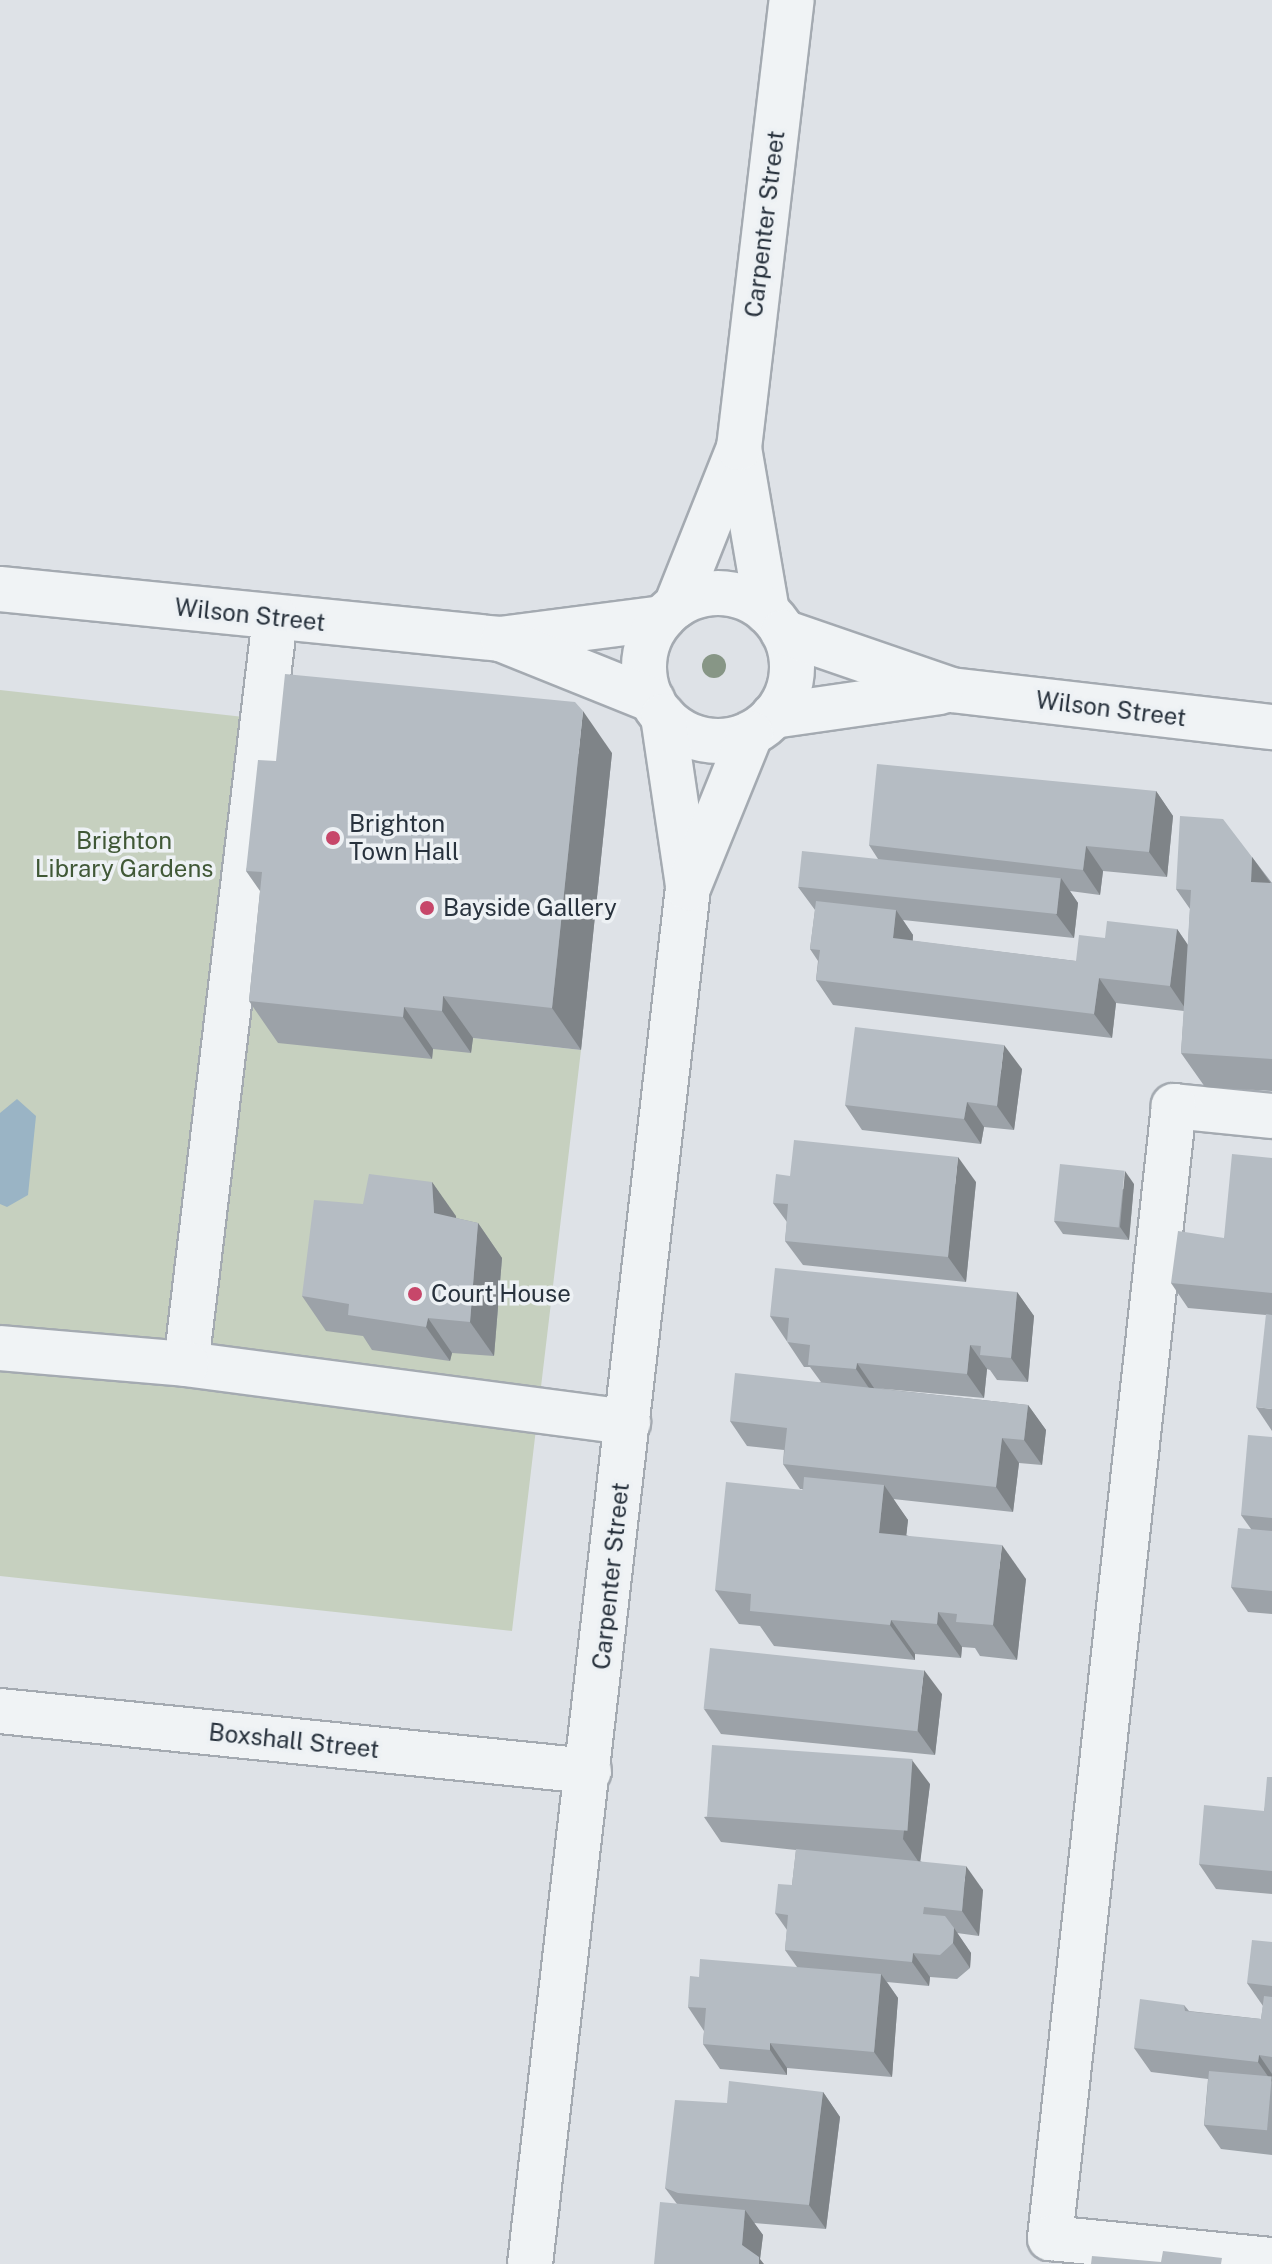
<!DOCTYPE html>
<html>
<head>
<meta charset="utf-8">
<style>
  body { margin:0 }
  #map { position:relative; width:1272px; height:2264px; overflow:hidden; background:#dee2e7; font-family:"Public Sans",sans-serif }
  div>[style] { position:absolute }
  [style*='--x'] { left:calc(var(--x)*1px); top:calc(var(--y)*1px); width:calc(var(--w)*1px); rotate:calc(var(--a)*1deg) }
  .green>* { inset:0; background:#c6d0bf }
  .water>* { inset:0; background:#9ab4c5 }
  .roads { filter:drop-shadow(2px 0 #a4aab1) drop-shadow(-2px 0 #a4aab1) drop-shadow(0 2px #a4aab1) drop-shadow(0 -2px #a4aab1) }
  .minor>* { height:44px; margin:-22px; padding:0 22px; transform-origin:22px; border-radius:22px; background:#f0f3f5 }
  .minor>.ring { margin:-22px; padding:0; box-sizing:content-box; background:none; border:44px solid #f0f3f5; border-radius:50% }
  .trees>* { width:24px; height:24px; margin:-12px; border-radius:50%; background:#879686 }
  .wall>* { inset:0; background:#9ca2a8 }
  .shaded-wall>* { inset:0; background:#7f8488 }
  .building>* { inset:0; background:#b5bcc3; transform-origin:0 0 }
  .dots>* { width:22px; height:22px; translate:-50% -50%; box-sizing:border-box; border:4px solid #edf1f4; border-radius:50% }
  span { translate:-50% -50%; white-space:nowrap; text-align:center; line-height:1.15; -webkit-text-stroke:7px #edf1f4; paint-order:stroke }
  .street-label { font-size:24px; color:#28323d }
  .poi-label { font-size:24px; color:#28323d }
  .left { translate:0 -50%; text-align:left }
  .park-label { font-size:24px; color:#405836 }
</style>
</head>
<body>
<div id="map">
  <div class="green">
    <div style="clip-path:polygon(0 690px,244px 717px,433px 1049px,473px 1038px,581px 1050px,512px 1631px,0 1576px)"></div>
  </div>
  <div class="water">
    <div style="clip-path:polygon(17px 1099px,36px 1116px,28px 1195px,7px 1207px,0 1204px,0 1113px)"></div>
  </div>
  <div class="roads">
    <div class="minor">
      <div style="--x:739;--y:448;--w:166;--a:80.3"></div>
      <div style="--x:0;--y:589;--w:502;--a:5.71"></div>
      <div style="--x:500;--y:639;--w:164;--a:-7.3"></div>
      <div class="ring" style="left:644px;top:593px;width:104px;height:104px"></div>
      <div style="--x:676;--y:606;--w:170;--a:-68.3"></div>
      <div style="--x:739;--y:448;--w:451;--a:-83.3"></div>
      <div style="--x:275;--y:618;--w:751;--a:96.8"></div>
      <div style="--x:186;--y:1364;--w:446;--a:7.5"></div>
      <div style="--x:783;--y:632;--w:178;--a:19"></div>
      <div style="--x:951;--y:690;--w:323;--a:6.6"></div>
      <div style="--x:503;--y:640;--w:161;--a:21.9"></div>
      <div style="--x:663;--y:716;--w:171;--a:81.6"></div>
      <div style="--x:773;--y:716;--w:169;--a:-8.2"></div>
      <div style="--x:1272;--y:1116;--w:99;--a:-174.2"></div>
      <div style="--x:1174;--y:1106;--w:1139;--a:96.25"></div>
      <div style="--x:1050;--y:2238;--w:223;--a:5.7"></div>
      <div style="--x:0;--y:1348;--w:187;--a:4.9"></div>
      <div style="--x:0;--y:1711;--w:592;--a:5.82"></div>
      <div style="--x:530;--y:2264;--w:1385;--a:-83.45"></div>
      <div style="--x:688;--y:888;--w:167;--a:-67.9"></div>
    </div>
  </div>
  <div class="trees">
    <div style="left:714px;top:666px"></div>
  </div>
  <div class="wall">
    <div style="clip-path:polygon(612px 753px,581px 1050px,473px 1038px,471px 1053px,433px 1049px,432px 1059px,278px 1043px,249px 1001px,260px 891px,246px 871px,276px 761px)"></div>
    <div style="clip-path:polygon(1156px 791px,1173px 816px,1167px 877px,1103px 871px,1100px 895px,1070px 891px,1078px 903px,1074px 938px,903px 920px,913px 935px,913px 941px,1076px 961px,1105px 938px,1177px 929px,1188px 945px,1190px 909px,1176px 889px,1252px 857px,1272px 883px,1272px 1091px,1205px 1087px,1181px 1053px,1184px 1011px,1116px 1003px,1112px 1038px,833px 1005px,816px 980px,818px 961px,810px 949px,815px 910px,798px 887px,878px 859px,869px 845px)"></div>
    <div style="clip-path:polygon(1022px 1069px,1014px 1130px,984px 1127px,981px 1144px,862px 1130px,845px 1105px)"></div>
    <div style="clip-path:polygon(1272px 1158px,1272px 1409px,1266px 1315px,1188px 1308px,1171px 1283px,1224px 1238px)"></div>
    <div style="clip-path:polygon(432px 1182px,456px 1218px,478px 1223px,502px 1258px,494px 1356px,452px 1353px,450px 1361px,372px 1350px,363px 1336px,326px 1331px,302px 1296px,363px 1204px)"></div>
    <div style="clip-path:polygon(976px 1182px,966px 1282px,803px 1265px,785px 1241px,787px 1222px,773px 1203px)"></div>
    <div style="clip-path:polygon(1134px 1184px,1129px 1240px,1063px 1234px,1054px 1221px)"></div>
    <div style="clip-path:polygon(1017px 1292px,1034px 1316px,1028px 1382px,997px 1380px,990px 1370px,987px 1369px,984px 1398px,874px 1388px,1028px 1405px,1046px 1430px,1042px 1465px,1019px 1463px,1013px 1512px,893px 1499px,908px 1520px,906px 1535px,1026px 1579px,1017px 1660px,980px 1656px,975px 1648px,962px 1647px,961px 1658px,915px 1654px,915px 1660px,774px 1646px,760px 1626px,739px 1624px,715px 1590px,803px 1489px,800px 1489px,783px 1464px,784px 1450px,747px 1446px,730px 1421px,821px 1382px,810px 1367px,804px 1367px,770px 1316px)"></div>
    <div style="clip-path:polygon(1256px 1407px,1272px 1409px,1272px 1431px)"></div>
    <div style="clip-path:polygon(1272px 1437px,1272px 1614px,1248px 1612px,1231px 1587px,1251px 1529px,1241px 1515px)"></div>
    <div style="clip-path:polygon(942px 1694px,935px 1755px,721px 1734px,704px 1709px)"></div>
    <div style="clip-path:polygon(1272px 1777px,1272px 1894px,1216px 1889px,1199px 1864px,1264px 1811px)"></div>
    <div style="clip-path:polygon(930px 1784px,920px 1861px,983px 1890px,979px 1936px,957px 1933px,971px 1953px,970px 1968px,957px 1979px,930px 1977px,929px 1986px,887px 1982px,898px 1998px,892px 2077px,787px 2068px,787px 2075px,720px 2069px,703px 2044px,704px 2031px,688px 2007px,699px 1977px,797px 1967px,785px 1950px,787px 1930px,775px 1913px,792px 1885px,796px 1850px,721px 1842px,704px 1817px)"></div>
    <div style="clip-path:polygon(1272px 1942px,1272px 2155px,1221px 2149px,1204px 2125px,1208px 2079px,1151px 2072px,1134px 2048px,1184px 2005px,1189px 2011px,1261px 2019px,1263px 2006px,1247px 1983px)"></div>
    <div style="clip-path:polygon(823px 2092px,840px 2117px,826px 2229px,754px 2223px,763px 2235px,760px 2259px,677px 2204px,665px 2188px,727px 2103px)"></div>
  </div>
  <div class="shaded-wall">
    <div style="clip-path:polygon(583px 711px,612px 753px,581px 1050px,552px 1008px)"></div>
    <div style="clip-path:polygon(1156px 791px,1173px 816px,1167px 877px,1149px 852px)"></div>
    <div style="clip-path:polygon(1086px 846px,1103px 871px,1100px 895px,1083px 870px)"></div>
    <div style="clip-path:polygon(1252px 857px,1272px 885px,1251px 882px)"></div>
    <div style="clip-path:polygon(1061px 878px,1078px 903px,1074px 938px,1056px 914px)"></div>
    <div style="clip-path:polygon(896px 910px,913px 935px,910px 963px,893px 938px)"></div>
    <div style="clip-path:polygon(1177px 929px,1194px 954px,1187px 1011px,1170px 986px)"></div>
    <div style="clip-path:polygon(1099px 978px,1116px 1003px,1112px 1038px,1094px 1014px)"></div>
    <div style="clip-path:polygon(443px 996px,473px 1038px,471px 1053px,442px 1011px)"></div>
    <div style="clip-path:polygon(404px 1007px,433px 1049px,432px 1059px,403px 1017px)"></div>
    <div style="clip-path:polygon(1004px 1045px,1022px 1069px,1014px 1130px,997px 1106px)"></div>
    <div style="clip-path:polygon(967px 1102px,984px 1127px,981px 1144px,964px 1119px)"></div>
    <div style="clip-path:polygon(958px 1157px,976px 1182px,966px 1282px,948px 1257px)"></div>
    <div style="clip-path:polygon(1125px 1171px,1134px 1184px,1129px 1240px,1120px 1227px)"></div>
    <div style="clip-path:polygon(432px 1182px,456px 1216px,458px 1247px,434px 1213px)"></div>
    <div style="clip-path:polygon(478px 1223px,502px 1258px,494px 1356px,470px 1322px)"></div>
    <div style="clip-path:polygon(1017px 1292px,1034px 1316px,1028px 1382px,1011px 1358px)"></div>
    <div style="clip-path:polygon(428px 1318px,452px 1353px,450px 1361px,426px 1327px)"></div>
    <div style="clip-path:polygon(970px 1345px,987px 1369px,984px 1398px,967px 1374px)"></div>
    <div style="clip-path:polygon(857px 1363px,874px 1388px,873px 1394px,856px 1369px)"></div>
    <div style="clip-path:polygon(1028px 1405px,1046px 1430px,1042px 1465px,1024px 1440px)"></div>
    <div style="clip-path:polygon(1002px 1438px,1019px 1463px,1013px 1512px,996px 1487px)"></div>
    <div style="clip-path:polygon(884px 1485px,908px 1520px,903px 1567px,879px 1533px)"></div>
    <div style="clip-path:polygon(1002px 1545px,1026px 1579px,1017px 1660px,993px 1625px)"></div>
    <div style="clip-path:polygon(938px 1612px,962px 1647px,961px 1658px,937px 1624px)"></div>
    <div style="clip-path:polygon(891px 1620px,915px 1654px,915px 1660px,890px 1625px)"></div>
    <div style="clip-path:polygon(924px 1670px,942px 1694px,935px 1755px,917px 1730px)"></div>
    <div style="clip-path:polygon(912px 1760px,930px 1784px,920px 1864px,903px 1839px)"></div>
    <div style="clip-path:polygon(966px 1866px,983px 1890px,979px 1936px,962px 1911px)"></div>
    <div style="clip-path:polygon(954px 1928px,971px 1953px,970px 1968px,953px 1943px)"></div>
    <div style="clip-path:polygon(913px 1953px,930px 1977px,929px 1986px,912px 1962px)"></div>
    <div style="clip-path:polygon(881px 1974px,898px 1998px,892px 2077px,874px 2052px)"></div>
    <div style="clip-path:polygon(770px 2043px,787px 2068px,787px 2075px,770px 2050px)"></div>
    <div style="clip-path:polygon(1259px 2055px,1272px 2074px,1272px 2082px,1258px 2062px)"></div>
    <div style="clip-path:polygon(823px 2092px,840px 2117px,826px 2229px,809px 2205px)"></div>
    <div style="clip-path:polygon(745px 2210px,763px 2235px,760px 2259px,764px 2264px,755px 2264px,742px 2245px)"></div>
  </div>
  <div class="building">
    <div style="clip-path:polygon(285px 674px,575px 702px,583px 711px,552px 1008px,443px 996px,442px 1011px,404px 1007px,403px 1017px,249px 1001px,262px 872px,246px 871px,258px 760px,276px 761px)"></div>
    <div style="clip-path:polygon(877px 764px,1156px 791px,1149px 852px,1086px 846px,1083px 870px,869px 845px)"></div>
    <div style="clip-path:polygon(1180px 816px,1223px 819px,1252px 857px,1251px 882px,1272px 883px,1272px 1059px,1181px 1053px,1191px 890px,1176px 889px)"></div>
    <div style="left:802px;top:851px;width:260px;height:36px;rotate:6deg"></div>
    <div style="clip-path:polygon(816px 901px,896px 910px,893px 938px,1076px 961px,1079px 935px,1105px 938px,1107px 921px,1177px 929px,1170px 986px,1099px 978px,1094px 1014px,816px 980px,820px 950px,810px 949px)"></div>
    <div style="clip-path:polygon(855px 1027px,1004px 1045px,997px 1106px,967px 1102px,964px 1119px,845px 1105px)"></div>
    <div style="clip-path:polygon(794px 1140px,958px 1157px,948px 1257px,785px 1241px,788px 1204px,773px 1203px,776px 1174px,790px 1176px)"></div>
    <div style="clip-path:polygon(1232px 1154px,1272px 1158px,1272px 1293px,1171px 1283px,1178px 1231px,1224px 1238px)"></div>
    <div style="left:1060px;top:1164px;width:65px;height:57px;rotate:6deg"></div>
    <div style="clip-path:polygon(369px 1174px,432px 1182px,434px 1213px,478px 1223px,470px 1322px,428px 1318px,426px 1327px,348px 1315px,349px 1304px,302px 1296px,314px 1200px,363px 1204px)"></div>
    <div style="clip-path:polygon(775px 1268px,1017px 1292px,1011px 1358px,980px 1355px,981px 1346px,970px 1345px,967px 1374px,857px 1363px,856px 1369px,808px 1365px,810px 1345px,787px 1342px,789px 1318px,770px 1316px)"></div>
    <div style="clip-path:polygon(1266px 1314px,1272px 1315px,1272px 1409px,1256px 1407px)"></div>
    <div style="clip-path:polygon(735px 1373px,1028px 1405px,1024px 1440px,1002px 1438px,996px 1487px,783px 1464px,787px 1428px,730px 1421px)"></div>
    <div style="clip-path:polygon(1248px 1435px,1272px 1437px,1272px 1518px,1241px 1515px)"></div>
    <div style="clip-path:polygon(804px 1477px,884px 1485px,879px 1533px,1002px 1545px,993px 1625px,956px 1622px,957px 1614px,938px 1612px,937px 1624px,891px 1620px,890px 1625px,750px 1611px,751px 1594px,715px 1590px,726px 1482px,803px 1490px)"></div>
    <div style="clip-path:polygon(1238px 1528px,1272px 1531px,1272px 1591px,1231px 1587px)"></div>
    <div style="left:710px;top:1648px;width:215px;height:61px;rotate:6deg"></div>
    <div style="left:712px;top:1745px;width:201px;height:72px;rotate:4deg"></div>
    <div style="clip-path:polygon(1267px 1777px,1272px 1777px,1272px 1871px,1199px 1864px,1204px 1805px,1264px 1811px)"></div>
    <div style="clip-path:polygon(796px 1849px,966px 1866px,962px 1911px,924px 1907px,923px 1914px,945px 1916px,954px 1928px,953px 1943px,940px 1955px,913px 1953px,912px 1962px,785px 1950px,788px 1915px,775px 1913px,778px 1884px,792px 1885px)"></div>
    <div style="clip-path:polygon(1252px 1940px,1272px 1942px,1272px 1986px,1247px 1983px)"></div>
    <div style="clip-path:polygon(700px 1959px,881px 1974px,874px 2052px,770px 2043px,770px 2050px,703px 2044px,706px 2008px,688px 2007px,690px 1976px,699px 1977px)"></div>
    <div style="clip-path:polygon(1264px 1996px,1272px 1997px,1272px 2057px,1259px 2055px,1258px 2062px,1134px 2048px,1140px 1999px,1184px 2005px,1185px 2011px,1261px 2019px)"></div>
    <div style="left:1209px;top:2071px;width:63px;height:54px;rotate:5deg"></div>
    <div style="clip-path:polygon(729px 2081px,823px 2092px,809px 2205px,678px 2193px,665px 2188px,675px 2100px,727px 2103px)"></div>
    <div style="clip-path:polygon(660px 2202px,745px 2210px,742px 2245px,759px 2257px,759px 2264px,654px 2264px)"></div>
    <div style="clip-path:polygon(1163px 2251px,1222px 2258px,1221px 2264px,1091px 2264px,1092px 2256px,1161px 2262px)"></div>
  </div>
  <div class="dots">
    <div style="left:333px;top:838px;background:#c7476a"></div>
    <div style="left:427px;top:908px;background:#c7476a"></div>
    <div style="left:415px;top:1294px;background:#c7476a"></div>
  </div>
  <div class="street-label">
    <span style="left:765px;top:224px;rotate:-83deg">Carpenter Street</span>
    <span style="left:250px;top:615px;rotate:6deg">Wilson Street</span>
    <span style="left:1111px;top:709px;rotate:7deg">Wilson Street</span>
    <span style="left:611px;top:1576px;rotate:-84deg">Carpenter Street</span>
    <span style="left:294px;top:1741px;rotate:6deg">Boxshall Street</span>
  </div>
  <div class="poi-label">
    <span class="left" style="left:349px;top:838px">Brighton<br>Town Hall</span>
    <span class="left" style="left:443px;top:908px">Bayside Gallery</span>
    <span class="left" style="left:431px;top:1294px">Court House</span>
  </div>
  <div class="park-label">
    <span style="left:124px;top:855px">Brighton<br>Library Gardens</span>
  </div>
</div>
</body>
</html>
